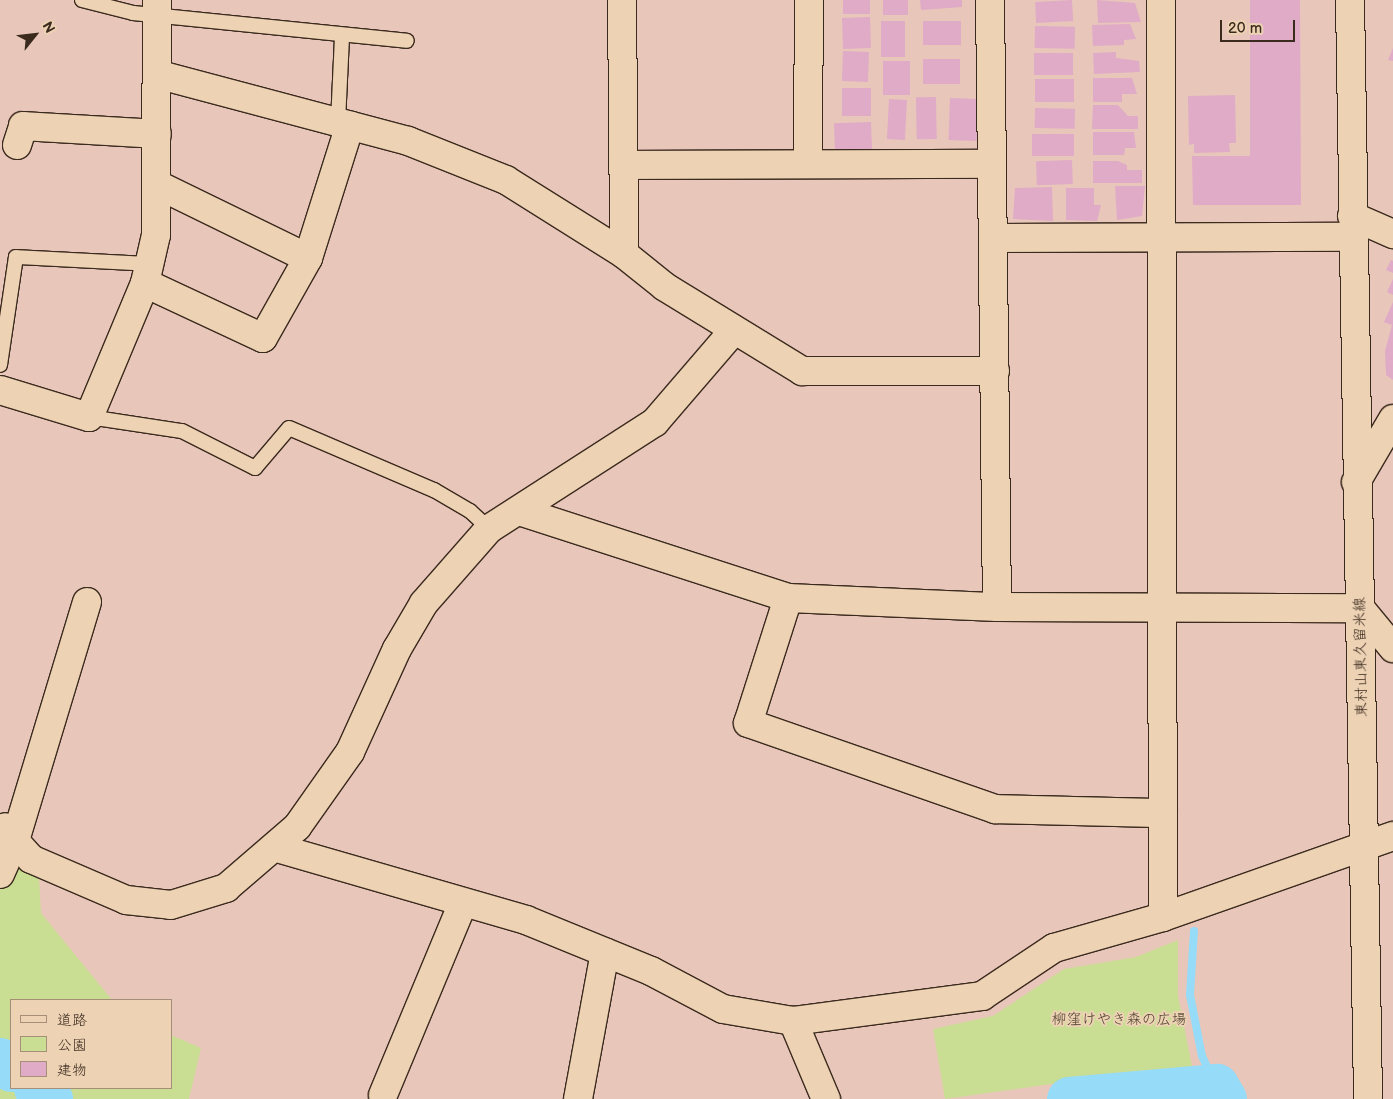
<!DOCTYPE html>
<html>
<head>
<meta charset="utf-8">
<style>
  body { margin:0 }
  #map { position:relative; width:1393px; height:1099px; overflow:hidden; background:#e9c6ba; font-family:"Balsamiq Sans","Klee One",sans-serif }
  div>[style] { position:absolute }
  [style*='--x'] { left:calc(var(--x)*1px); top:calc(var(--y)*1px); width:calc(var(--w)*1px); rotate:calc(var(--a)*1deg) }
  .green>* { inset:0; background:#c9de93 }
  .stream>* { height:8px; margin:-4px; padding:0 4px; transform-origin:4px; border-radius:4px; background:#96dbf8 }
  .river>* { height:45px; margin:-22.5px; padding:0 22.5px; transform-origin:22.5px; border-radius:22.5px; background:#96dbf8 }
  .building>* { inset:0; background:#dfabc7; transform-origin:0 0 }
  .roads { filter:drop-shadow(1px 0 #3b2a1e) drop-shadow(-1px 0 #3b2a1e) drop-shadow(0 1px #3b2a1e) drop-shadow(0 -1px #3b2a1e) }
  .service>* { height:14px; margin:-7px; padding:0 7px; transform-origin:7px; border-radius:7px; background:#edd2b4 }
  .minor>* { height:28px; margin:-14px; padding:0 14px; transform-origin:14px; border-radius:14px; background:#edd2b4 }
  .secondary>* { height:28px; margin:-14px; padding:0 14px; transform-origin:14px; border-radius:14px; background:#edd2b4 }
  span { translate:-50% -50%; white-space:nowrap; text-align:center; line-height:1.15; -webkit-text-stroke:4px #edd2b4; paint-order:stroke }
  .street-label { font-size:15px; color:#3b2a1e }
  .park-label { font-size:15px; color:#493c2a }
  .legend { position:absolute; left:10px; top:999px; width:162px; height:90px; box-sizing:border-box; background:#edd2b4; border:1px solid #a68f78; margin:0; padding:6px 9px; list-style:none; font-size:15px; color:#3b2a1e }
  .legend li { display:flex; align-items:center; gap:10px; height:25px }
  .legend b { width:25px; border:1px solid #a68f78 }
  .north { position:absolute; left:10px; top:10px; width:50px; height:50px; -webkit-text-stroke:4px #edd2b4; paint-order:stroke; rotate:61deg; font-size:14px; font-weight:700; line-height:20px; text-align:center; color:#3b2a1e }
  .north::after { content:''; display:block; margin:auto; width:18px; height:22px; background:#3b2a1e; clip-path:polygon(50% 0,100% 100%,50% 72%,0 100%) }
  .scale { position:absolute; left:1220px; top:20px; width:75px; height:22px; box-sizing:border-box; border:2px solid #3b2a1e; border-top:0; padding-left:6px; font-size:15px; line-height:18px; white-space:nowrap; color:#3b2a1e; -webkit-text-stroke:4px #edd2b4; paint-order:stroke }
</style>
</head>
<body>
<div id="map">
  <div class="green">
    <div style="clip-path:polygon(0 843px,39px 878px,41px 913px,112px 1000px,11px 1000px,11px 1088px,171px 1088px,171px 1035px,201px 1048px,189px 1099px,0 1099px)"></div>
    <div style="clip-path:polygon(1178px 940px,1178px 996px,1194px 1076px,1073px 1081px,945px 1099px,933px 1029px,993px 1016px,1064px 969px,1136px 957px)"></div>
  </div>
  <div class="stream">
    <div style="--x:1194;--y:931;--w:64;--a:93.6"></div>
    <div style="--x:1190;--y:995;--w:62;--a:78.9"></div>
    <div style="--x:1202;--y:1056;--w:33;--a:65"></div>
  </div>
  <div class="river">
    <div style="--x:0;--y:1060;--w:14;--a:39"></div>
    <div style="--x:36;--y:1088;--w:18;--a:38"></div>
    <div style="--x:1069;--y:1099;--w:148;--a:-5.1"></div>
    <div style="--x:1216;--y:1086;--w:15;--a:58"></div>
  </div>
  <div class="building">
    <div style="left:843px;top:0;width:27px;height:14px"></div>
    <div style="left:883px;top:0;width:25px;height:15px"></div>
    <div style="clip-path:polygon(920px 0,962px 0,962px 7px,921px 10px)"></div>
    <div style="left:1072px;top:0;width:21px;height:37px;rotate:87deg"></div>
    <div style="clip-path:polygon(1097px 0,1135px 3px,1141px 22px,1098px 23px)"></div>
    <div style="clip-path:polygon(1250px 0,1300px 0,1301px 205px,1193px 205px,1192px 156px,1250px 156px)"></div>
    <div style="left:870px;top:17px;width:31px;height:28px;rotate:88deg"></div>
    <div style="left:881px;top:21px;width:24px;height:36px"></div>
    <div style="left:961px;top:21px;width:24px;height:38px;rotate:90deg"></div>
    <div style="clip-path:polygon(1130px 24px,1136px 39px,1124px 40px,1124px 45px,1093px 46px,1092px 25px)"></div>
    <div style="left:1035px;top:26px;width:40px;height:22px;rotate:1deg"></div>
    <div style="clip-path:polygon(1393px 48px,1393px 61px,1388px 60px)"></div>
    <div style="left:843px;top:51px;width:26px;height:30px;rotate:2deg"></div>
    <div style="clip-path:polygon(1116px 52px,1116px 58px,1139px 61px,1140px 72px,1094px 74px,1093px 53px)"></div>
    <div style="left:1034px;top:53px;width:39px;height:22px"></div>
    <div style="left:923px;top:59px;width:37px;height:25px"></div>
    <div style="left:883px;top:61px;width:27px;height:34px"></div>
    <div style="clip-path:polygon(1093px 78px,1132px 78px,1137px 94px,1122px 94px,1122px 102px,1093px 102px)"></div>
    <div style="left:1074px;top:79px;width:23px;height:39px;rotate:90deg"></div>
    <div style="left:842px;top:88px;width:29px;height:28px"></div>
    <div style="clip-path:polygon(1235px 95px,1236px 143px,1229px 143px,1230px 152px,1194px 153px,1194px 144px,1189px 145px,1188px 96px)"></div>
    <div style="left:936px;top:97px;width:42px;height:20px;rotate:89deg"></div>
    <div style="left:950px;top:98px;width:28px;height:42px;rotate:2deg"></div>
    <div style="left:889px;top:99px;width:18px;height:40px;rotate:3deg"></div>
    <div style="clip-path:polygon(1093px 105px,1118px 105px,1128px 116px,1138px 116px,1138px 129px,1092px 129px)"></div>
    <div style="left:1035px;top:108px;width:40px;height:20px;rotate:1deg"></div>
    <div style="left:871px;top:122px;width:27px;height:37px;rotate:88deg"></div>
    <div style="clip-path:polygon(1093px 132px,1134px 132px,1136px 148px,1125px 148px,1124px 155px,1093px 155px)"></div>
    <div style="left:1032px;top:134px;width:42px;height:22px"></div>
    <div style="left:1072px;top:160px;width:24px;height:36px;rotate:88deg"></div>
    <div style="clip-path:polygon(1093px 161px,1118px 161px,1127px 165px,1127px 170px,1142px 170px,1142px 183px,1093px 183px)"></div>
    <div style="clip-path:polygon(1115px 186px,1145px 186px,1142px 216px,1117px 220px)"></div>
    <div style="clip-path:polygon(1052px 187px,1053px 221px,1013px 219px,1015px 188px)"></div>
    <div style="clip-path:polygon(1066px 188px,1094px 188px,1094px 205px,1101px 205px,1097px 221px,1066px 220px)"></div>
    <div style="clip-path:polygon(1391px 260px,1393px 261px,1393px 273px,1386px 270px)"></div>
    <div style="clip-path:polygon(1393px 279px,1393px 295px,1387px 292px)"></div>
    <div style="clip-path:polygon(1393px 302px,1393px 380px,1386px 375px,1385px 351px,1392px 325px,1384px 322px)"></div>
  </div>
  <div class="roads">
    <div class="service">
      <div style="--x:82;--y:0;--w:53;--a:14.3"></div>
      <div style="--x:133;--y:13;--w:275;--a:5.8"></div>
      <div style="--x:338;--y:122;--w:86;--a:-87.3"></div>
      <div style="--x:0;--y:365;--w:109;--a:-81.6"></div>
      <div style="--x:16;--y:257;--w:134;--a:3"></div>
      <div style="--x:89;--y:417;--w:94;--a:8.6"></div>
      <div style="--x:182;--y:431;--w:82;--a:26.9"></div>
      <div style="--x:255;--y:468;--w:52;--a:-49.6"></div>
      <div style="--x:289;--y:428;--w:158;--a:23.2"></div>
      <div style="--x:434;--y:490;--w:42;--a:30.3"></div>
      <div style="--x:470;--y:511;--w:26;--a:43"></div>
    </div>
    <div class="minor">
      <div style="--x:622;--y:0;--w:254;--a:89.5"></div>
      <div style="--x:990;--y:0;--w:607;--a:89.34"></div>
      <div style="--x:1161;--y:0;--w:917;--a:89.88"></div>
      <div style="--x:160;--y:75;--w:257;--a:14.9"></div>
      <div style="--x:408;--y:141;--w:105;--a:21.7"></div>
      <div style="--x:506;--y:180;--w:139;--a:32.1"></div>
      <div style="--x:624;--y:254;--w:53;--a:38.8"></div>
      <div style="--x:665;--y:287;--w:161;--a:31.5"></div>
      <div style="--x:802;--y:371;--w:193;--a:0"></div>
      <div style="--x:17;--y:145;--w:20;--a:-72"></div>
      <div style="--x:23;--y:126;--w:134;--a:3.4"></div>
      <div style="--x:808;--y:164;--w:164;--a:-89.7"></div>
      <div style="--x:623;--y:165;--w:368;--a:-0.2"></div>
      <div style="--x:156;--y:184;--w:169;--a:26"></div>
      <div style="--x:1352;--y:216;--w:45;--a:23.7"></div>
      <div style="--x:994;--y:238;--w:358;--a:-0.2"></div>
      <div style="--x:145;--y:283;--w:130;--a:25"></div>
      <div style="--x:263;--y:338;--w:92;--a:-60.6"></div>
      <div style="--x:308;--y:258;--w:139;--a:-72.5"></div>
      <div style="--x:0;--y:390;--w:93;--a:16.9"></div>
      <div style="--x:89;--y:417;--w:145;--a:-67.3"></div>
      <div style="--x:145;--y:283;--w:49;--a:-77.1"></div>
      <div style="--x:156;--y:235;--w:235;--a:-89.8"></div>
      <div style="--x:1356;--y:482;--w:73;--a:-59.6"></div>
      <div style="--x:519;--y:511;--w:283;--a:17.9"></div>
      <div style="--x:788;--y:598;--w:209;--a:2.5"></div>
      <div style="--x:997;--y:607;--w:363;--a:0.2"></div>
      <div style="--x:1360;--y:608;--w:52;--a:50.5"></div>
      <div style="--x:788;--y:598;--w:131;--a:107.7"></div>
      <div style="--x:748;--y:723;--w:262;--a:19.2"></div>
      <div style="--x:995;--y:809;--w:168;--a:1.4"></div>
      <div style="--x:87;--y:602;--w:250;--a:106.8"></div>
      <div style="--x:15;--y:841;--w:24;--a:48"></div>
      <div style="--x:31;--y:859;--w:103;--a:23.3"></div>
      <div style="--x:126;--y:900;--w:45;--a:6.3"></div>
      <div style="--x:171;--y:905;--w:58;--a:-17.2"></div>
      <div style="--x:226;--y:888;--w:94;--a:-40.7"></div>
      <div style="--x:297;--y:827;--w:92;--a:-54.8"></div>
      <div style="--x:350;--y:752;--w:113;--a:-65.5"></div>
      <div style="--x:397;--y:649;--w:53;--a:-59.6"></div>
      <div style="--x:424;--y:603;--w:98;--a:-48.7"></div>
      <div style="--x:489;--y:529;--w:197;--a:-32.8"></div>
      <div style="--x:655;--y:422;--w:121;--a:-49.3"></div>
      <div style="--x:277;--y:848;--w:259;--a:16.1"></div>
      <div style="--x:526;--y:920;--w:135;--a:22.2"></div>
      <div style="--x:651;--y:971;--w:81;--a:27.8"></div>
      <div style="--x:723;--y:1009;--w:71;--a:9.7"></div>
      <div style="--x:793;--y:1021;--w:191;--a:-7.5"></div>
      <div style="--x:982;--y:996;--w:87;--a:-33.7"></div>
      <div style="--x:1054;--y:948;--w:113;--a:-15.9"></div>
      <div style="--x:1163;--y:917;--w:244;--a:-19.4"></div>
      <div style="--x:0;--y:874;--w:36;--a:-66"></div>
      <div style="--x:15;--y:841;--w:17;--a:-126"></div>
      <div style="--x:793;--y:1021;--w:85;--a:67.1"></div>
      <div style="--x:383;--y:1095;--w:206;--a:-67.4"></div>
      <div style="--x:578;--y:1099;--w:149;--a:-79.6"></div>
    </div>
    <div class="secondary">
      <div style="--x:1350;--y:0;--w:1099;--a:89.06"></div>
    </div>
  </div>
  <div class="street-label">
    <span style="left:1361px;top:657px;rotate:-91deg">東村山東久留米線</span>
  </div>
  <div class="park-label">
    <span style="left:1119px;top:1020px">柳窪けやき森の広場</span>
  </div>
  <ul class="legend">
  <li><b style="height:6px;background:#edd2b4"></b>道路</li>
  <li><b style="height:14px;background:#c9de93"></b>公園</li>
  <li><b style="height:14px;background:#dfabc7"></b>建物</li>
  </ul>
  <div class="north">N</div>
  <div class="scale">20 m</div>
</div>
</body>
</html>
